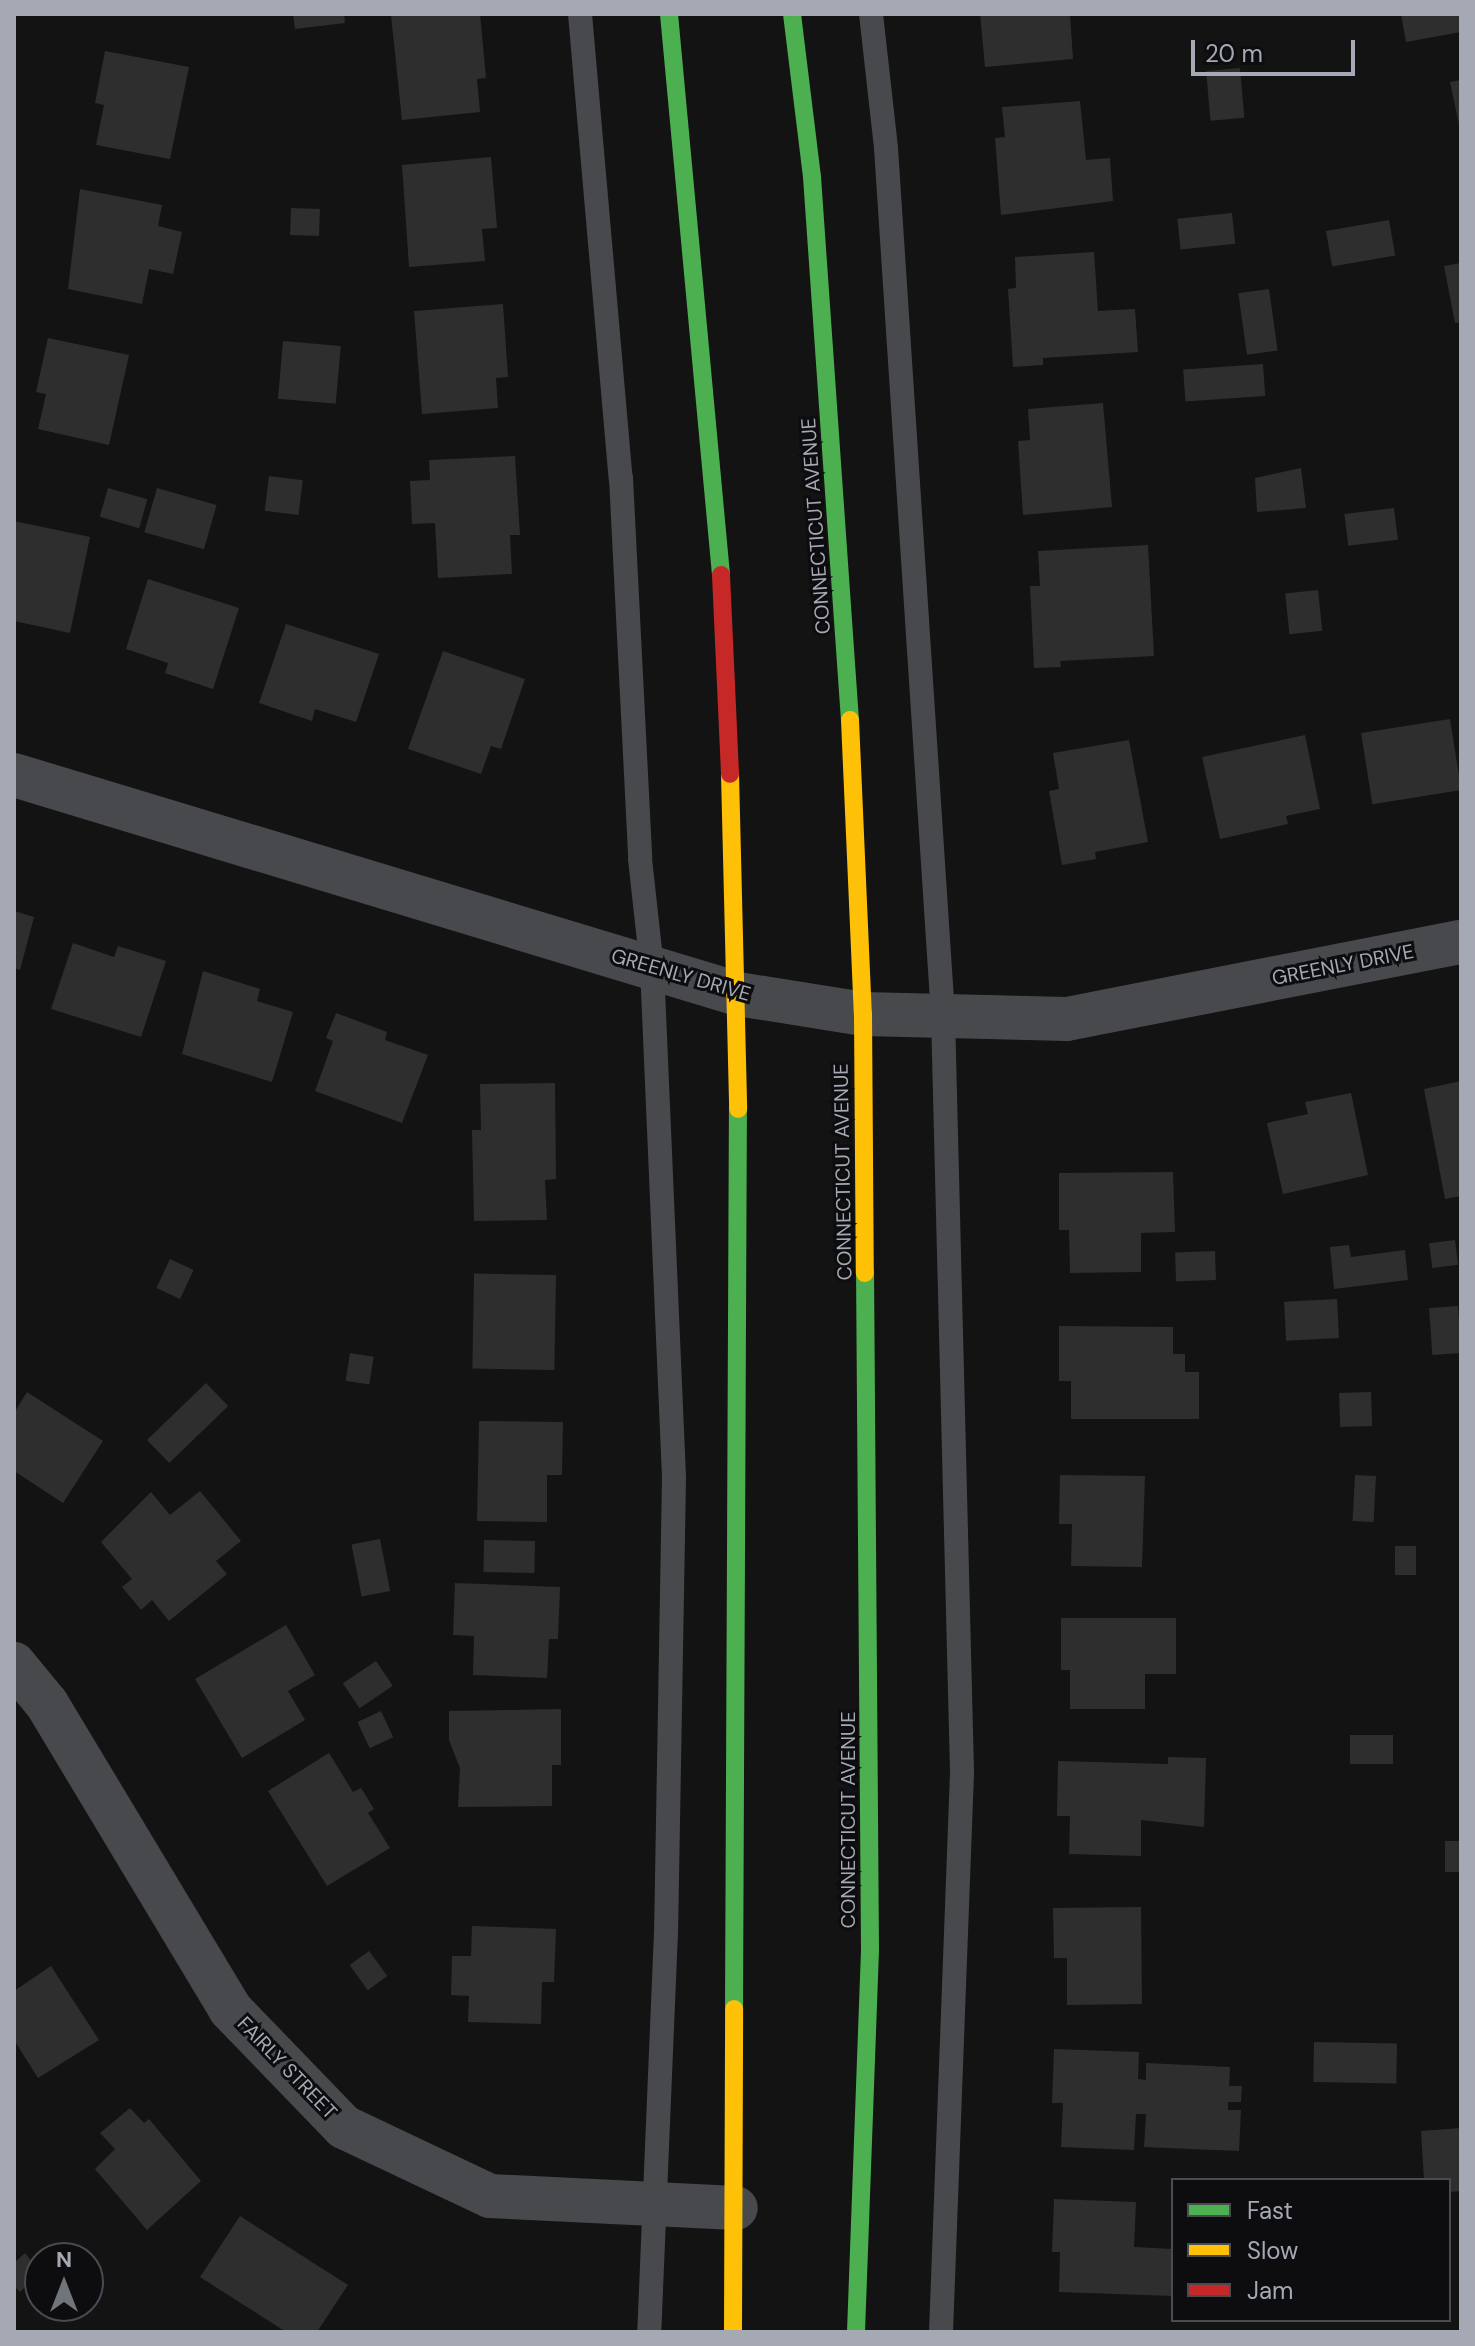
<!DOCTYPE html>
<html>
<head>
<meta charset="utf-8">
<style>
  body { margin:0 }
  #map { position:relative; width:1475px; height:2346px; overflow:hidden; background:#131313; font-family:"DM Sans",sans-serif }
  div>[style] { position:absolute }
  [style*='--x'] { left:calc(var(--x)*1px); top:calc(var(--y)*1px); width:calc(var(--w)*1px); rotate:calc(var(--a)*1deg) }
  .building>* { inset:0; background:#2e2e2e; transform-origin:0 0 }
  .lane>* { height:24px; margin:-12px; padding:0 12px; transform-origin:12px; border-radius:12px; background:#48494c }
  .street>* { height:44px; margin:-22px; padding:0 22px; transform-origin:22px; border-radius:22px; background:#48494c }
  .fast>* { height:18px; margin:-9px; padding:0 9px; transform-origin:9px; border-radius:9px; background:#4caf50 }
  .slow>* { height:18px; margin:-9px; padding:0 9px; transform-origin:9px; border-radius:9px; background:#ffc107 }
  .jam>* { height:18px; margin:-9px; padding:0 9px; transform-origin:9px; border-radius:9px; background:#c62828 }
  span { translate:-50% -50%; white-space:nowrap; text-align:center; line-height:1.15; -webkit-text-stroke:6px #0d0d0f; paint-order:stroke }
  .street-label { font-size:20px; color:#a5a9b3 }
  .frame { position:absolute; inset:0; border:16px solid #a5a9b3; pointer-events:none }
  .legend { position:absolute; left:1171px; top:2178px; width:280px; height:144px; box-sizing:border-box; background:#0d0d0f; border:2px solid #4a4b51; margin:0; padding:10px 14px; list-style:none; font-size:24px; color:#a5a9b3 }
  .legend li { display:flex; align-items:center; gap:16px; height:40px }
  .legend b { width:40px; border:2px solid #4a4b51 }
  .north { position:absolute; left:24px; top:2242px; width:80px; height:80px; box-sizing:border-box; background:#0d0d0f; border:2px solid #4a4b51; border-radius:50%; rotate:0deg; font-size:22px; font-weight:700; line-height:32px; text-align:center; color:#a5a9b3 }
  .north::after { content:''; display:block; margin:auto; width:28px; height:36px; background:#72747b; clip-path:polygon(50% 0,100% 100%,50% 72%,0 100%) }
  .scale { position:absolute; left:1191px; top:40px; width:164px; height:36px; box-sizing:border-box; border:4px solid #a5a9b3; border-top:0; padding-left:10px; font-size:24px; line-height:28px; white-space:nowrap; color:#a5a9b3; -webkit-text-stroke:6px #0d0d0f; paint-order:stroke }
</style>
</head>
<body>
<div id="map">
  <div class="building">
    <div style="clip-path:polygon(293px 14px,344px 14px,345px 23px,295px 29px)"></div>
    <div style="clip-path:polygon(480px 14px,486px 78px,477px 79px,480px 112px,402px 120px,391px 15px)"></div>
    <div style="clip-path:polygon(980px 14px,1070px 14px,1073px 59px,985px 67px)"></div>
    <div style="clip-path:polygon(1401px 14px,1461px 14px,1461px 32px,1406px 42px)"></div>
    <div style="clip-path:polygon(105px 51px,189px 67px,170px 159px,96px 145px,104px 105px,95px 103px)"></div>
    <div style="left:1240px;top:68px;width:50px;height:34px;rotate:85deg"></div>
    <div style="clip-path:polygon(1461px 80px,1461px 129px,1460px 129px,1450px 82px)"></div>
    <div style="clip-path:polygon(1080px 101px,1086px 160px,1110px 158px,1113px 201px,1001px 215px,995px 138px,1005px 137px,1002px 107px)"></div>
    <div style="clip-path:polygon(491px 157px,497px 228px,482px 229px,485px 261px,409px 267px,402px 165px)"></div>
    <div style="clip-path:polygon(80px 189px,162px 205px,158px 226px,182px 232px,173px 274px,149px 269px,142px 304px,68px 289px)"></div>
    <div style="left:291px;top:208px;width:29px;height:27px;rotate:2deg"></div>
    <div style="left:1232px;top:213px;width:31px;height:55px;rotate:84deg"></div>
    <div style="left:1389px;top:220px;width:36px;height:64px;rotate:80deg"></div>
    <div style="clip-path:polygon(1094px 252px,1098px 311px,1135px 309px,1138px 352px,1043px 358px,1043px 365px,1013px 367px,1008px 289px,1016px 288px,1015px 257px)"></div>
    <div style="clip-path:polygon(1461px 263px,1461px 322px,1455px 323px,1444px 266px)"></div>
    <div style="left:1269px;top:289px;width:62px;height:31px;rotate:82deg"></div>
    <div style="clip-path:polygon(503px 304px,508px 377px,496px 378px,498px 408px,422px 414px,414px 311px)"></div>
    <div style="clip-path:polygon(48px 338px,129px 355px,109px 445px,38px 429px,46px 394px,36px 392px)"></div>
    <div style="left:283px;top:341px;width:58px;height:58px;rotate:5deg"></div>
    <div style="left:1263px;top:364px;width:32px;height:80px;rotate:86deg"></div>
    <div style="clip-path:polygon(1103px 403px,1112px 507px,1023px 515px,1018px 441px,1030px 440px,1028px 409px)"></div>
    <div style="clip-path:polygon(515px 456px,520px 535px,510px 535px,512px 574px,438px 578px,435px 523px,412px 524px,410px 481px,430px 480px,429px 460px)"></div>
    <div style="clip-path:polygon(1301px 468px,1306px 508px,1257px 512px,1255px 478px)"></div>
    <div style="left:269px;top:476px;width:34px;height:35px;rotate:7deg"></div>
    <div style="left:108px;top:488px;width:41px;height:30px;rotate:16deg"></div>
    <div style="left:157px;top:488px;width:62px;height:46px;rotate:16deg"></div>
    <div style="left:1394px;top:508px;width:32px;height:50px;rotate:83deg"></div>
    <div style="clip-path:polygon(14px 521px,90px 537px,70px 633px,14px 621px)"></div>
    <div style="clip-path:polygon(1148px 545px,1154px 656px,1060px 661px,1061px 667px,1034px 668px,1030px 586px,1040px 586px,1038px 551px)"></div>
    <div style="clip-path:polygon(148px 579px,239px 608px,213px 689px,165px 673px,168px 663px,126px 649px)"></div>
    <div style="left:1318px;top:590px;width:41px;height:33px;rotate:84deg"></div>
    <div style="clip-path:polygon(286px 624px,379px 654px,356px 722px,315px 709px,312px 721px,259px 703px)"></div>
    <div style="clip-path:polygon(443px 651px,525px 679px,501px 749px,491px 746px,481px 774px,408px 749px)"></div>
    <div style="left:1450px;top:719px;width:72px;height:90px;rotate:81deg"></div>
    <div style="clip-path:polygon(1305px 735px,1320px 809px,1286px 816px,1288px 824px,1220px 839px,1202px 757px)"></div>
    <div style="clip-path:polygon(1129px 740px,1148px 842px,1095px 852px,1096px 859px,1062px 865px,1049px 791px,1059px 789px,1053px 753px)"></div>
    <div style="clip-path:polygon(14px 911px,34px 917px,20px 970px,14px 968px)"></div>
    <div style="clip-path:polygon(73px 943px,114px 957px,118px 946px,166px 961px,141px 1037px,51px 1009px)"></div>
    <div style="clip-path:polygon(203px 971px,260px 989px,257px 1001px,293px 1012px,272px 1082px,182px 1054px)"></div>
    <div style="clip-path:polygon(336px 1013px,387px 1032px,385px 1040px,428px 1055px,402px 1123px,315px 1091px,333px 1041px,326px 1038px)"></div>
    <div style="clip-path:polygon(1461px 1081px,1461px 1196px,1445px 1199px,1424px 1089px)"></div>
    <div style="clip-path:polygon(555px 1083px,556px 1179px,545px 1180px,547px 1220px,474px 1221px,472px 1130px,481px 1130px,480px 1084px)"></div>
    <div style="clip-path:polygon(1351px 1093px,1368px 1175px,1283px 1194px,1267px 1123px,1308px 1114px,1305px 1102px)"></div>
    <div style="clip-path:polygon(1173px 1172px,1175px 1232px,1141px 1233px,1141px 1272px,1070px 1273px,1069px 1230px,1059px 1230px,1059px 1173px)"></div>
    <div style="left:1455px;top:1240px;width:25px;height:26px;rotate:83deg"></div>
    <div style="clip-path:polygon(1349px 1245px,1351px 1257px,1405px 1250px,1408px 1280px,1334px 1289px,1330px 1247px)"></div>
    <div style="left:1215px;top:1251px;width:29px;height:40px;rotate:88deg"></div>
    <div style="left:170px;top:1259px;width:26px;height:32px;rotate:25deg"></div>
    <div style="left:556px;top:1275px;width:95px;height:82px;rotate:91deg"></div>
    <div style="left:1337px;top:1299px;width:39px;height:53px;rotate:87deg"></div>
    <div style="left:1458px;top:1306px;width:47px;height:29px;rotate:86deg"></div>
    <div style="clip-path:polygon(1059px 1326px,1173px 1327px,1173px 1354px,1185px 1354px,1185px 1372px,1199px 1372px,1199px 1419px,1071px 1419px,1071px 1381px,1059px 1381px)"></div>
    <div style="left:350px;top:1353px;width:24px;height:28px;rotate:9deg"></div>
    <div style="left:206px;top:1383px;width:32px;height:82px;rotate:46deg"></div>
    <div style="clip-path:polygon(27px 1392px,103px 1441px,63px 1503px,14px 1471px,14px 1413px)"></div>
    <div style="left:1371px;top:1392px;width:34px;height:32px;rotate:88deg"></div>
    <div style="clip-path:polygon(479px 1421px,563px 1422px,562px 1475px,547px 1475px,547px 1522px,477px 1521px)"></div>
    <div style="clip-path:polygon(1060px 1475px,1145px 1476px,1142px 1567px,1071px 1566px,1072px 1524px,1059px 1524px)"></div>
    <div style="left:1355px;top:1475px;width:21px;height:46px;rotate:3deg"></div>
    <div style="clip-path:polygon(200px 1491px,241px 1541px,216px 1561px,227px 1574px,169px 1621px,152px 1600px,141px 1610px,122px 1587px,132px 1579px,101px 1542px,151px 1492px,170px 1515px)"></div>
    <div style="left:380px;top:1539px;width:53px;height:29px;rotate:79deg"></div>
    <div style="left:484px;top:1540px;width:51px;height:32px;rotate:1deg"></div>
    <div style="left:1395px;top:1546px;width:21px;height:29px"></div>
    <div style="clip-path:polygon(455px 1583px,560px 1587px,558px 1639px,549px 1639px,547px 1678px,473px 1675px,474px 1636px,453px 1635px)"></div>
    <div style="clip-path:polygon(1061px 1618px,1176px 1618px,1176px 1674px,1145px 1674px,1145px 1709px,1070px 1709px,1070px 1670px,1061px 1670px)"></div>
    <div style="clip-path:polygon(286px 1625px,315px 1675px,288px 1691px,305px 1720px,242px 1758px,195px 1679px)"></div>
    <div style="left:376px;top:1661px;width:30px;height:40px;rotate:56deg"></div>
    <div style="clip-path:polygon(561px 1709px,561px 1765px,552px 1765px,552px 1806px,458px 1807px,460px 1768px,449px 1740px,449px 1711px)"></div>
    <div style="left:381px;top:1711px;width:29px;height:26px;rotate:65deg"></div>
    <div style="left:1350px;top:1735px;width:43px;height:29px"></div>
    <div style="clip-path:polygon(329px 1753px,353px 1792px,361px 1788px,374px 1809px,368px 1813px,390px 1848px,327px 1886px,268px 1791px)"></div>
    <div style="clip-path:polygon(1168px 1757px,1206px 1758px,1204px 1827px,1141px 1820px,1141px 1856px,1069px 1854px,1070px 1816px,1057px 1816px,1058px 1761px,1168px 1764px)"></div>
    <div style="left:1461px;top:1841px;width:31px;height:16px;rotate:90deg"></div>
    <div style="clip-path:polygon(1141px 1907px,1142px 2004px,1067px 2005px,1067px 1958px,1054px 1958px,1053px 1908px)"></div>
    <div style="clip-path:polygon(472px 1926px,556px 1929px,554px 1982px,542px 1982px,541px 2024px,468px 2022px,469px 1996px,451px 1995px,452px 1956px,471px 1956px)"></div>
    <div style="left:369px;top:1951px;width:31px;height:24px;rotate:54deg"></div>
    <div style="clip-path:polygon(51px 1966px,99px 2040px,38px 2078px,14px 2040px,14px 1991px)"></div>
    <div style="left:1314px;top:2042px;width:83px;height:40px;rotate:1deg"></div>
    <div style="clip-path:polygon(1054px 2049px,1139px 2052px,1138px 2079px,1146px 2080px,1146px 2063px,1230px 2067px,1229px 2086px,1242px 2086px,1241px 2102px,1228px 2102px,1228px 2110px,1241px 2110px,1239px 2151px,1144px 2147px,1146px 2114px,1136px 2114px,1134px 2150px,1061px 2147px,1063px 2103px,1052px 2103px)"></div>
    <div style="clip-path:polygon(130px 2108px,144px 2123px,149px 2119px,201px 2181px,147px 2230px,95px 2169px,115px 2149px,100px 2133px)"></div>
    <div style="clip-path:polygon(1461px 2128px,1461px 2191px,1449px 2192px,1449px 2180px,1424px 2180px,1421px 2131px)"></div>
    <div style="clip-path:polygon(1054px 2199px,1136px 2202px,1134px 2247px,1173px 2249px,1173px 2296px,1059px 2292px,1060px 2252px,1052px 2252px)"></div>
    <div style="clip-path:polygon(240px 2216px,348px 2285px,317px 2332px,286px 2332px,200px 2277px)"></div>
    <div style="clip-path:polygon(25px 2253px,40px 2272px,20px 2292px,14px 2286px,14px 2263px)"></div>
  </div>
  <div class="lane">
    <div style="--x:580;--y:14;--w:466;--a:85"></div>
    <div style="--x:621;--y:478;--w:381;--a:87.1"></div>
    <div style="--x:640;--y:859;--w:109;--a:83.7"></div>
    <div style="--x:652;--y:967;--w:511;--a:87.53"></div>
    <div style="--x:674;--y:1478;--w:454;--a:91"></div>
    <div style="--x:666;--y:1932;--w:400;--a:92.4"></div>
    <div style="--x:871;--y:14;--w:135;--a:83.6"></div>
    <div style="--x:886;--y:148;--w:869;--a:86.24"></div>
    <div style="--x:943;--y:1015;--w:758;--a:88.56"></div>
    <div style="--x:962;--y:1773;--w:559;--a:92.15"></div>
  </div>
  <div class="street">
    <div style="--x:14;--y:775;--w:756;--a:16.83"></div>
    <div style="--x:738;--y:994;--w:127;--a:9.1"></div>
    <div style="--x:863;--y:1014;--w:204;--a:1.4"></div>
    <div style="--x:1067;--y:1019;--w:401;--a:-11.1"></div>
    <div style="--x:14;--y:1664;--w:52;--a:50.5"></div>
    <div style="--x:47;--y:1704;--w:356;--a:59"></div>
    <div style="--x:230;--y:2009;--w:164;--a:46"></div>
    <div style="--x:344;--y:2127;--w:161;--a:25.3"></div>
    <div style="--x:490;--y:2196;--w:246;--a:2.8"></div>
  </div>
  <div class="fast">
    <div style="--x:669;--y:14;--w:563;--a:84.7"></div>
    <div style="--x:792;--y:14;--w:164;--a:83"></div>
    <div style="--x:812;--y:177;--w:544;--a:86"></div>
    <div style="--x:734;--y:2009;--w:900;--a:-89.75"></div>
    <div style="--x:856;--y:2332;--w:382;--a:-87.9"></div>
    <div style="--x:870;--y:1950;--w:677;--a:-90.42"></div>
  </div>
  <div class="slow">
    <div style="--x:850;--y:720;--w:294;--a:87.5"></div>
    <div style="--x:863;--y:1014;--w:259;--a:89.6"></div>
    <div style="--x:730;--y:774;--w:335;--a:88.6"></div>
    <div style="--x:733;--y:2332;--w:323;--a:-89.8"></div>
  </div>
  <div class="jam">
    <div style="--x:721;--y:575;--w:199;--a:87.4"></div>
  </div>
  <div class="street-label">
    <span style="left:816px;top:526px;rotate:-94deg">CONNECTICUT AVENUE</span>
    <span style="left:1343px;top:965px;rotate:-11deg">GREENLY DRIVE</span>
    <span style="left:681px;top:975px;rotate:16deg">GREENLY DRIVE</span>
    <span style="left:843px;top:1172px;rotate:-91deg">CONNECTICUT AVENUE</span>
    <span style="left:848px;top:1820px;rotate:-90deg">CONNECTICUT AVENUE</span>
    <span style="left:287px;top:2068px;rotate:46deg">FAIRLY STREET</span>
  </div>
  <div class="frame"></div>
  <ul class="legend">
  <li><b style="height:10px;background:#4caf50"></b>Fast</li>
  <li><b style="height:10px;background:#ffc107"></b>Slow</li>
  <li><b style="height:10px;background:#c62828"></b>Jam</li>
  </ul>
  <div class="north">N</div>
  <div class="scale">20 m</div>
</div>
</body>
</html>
